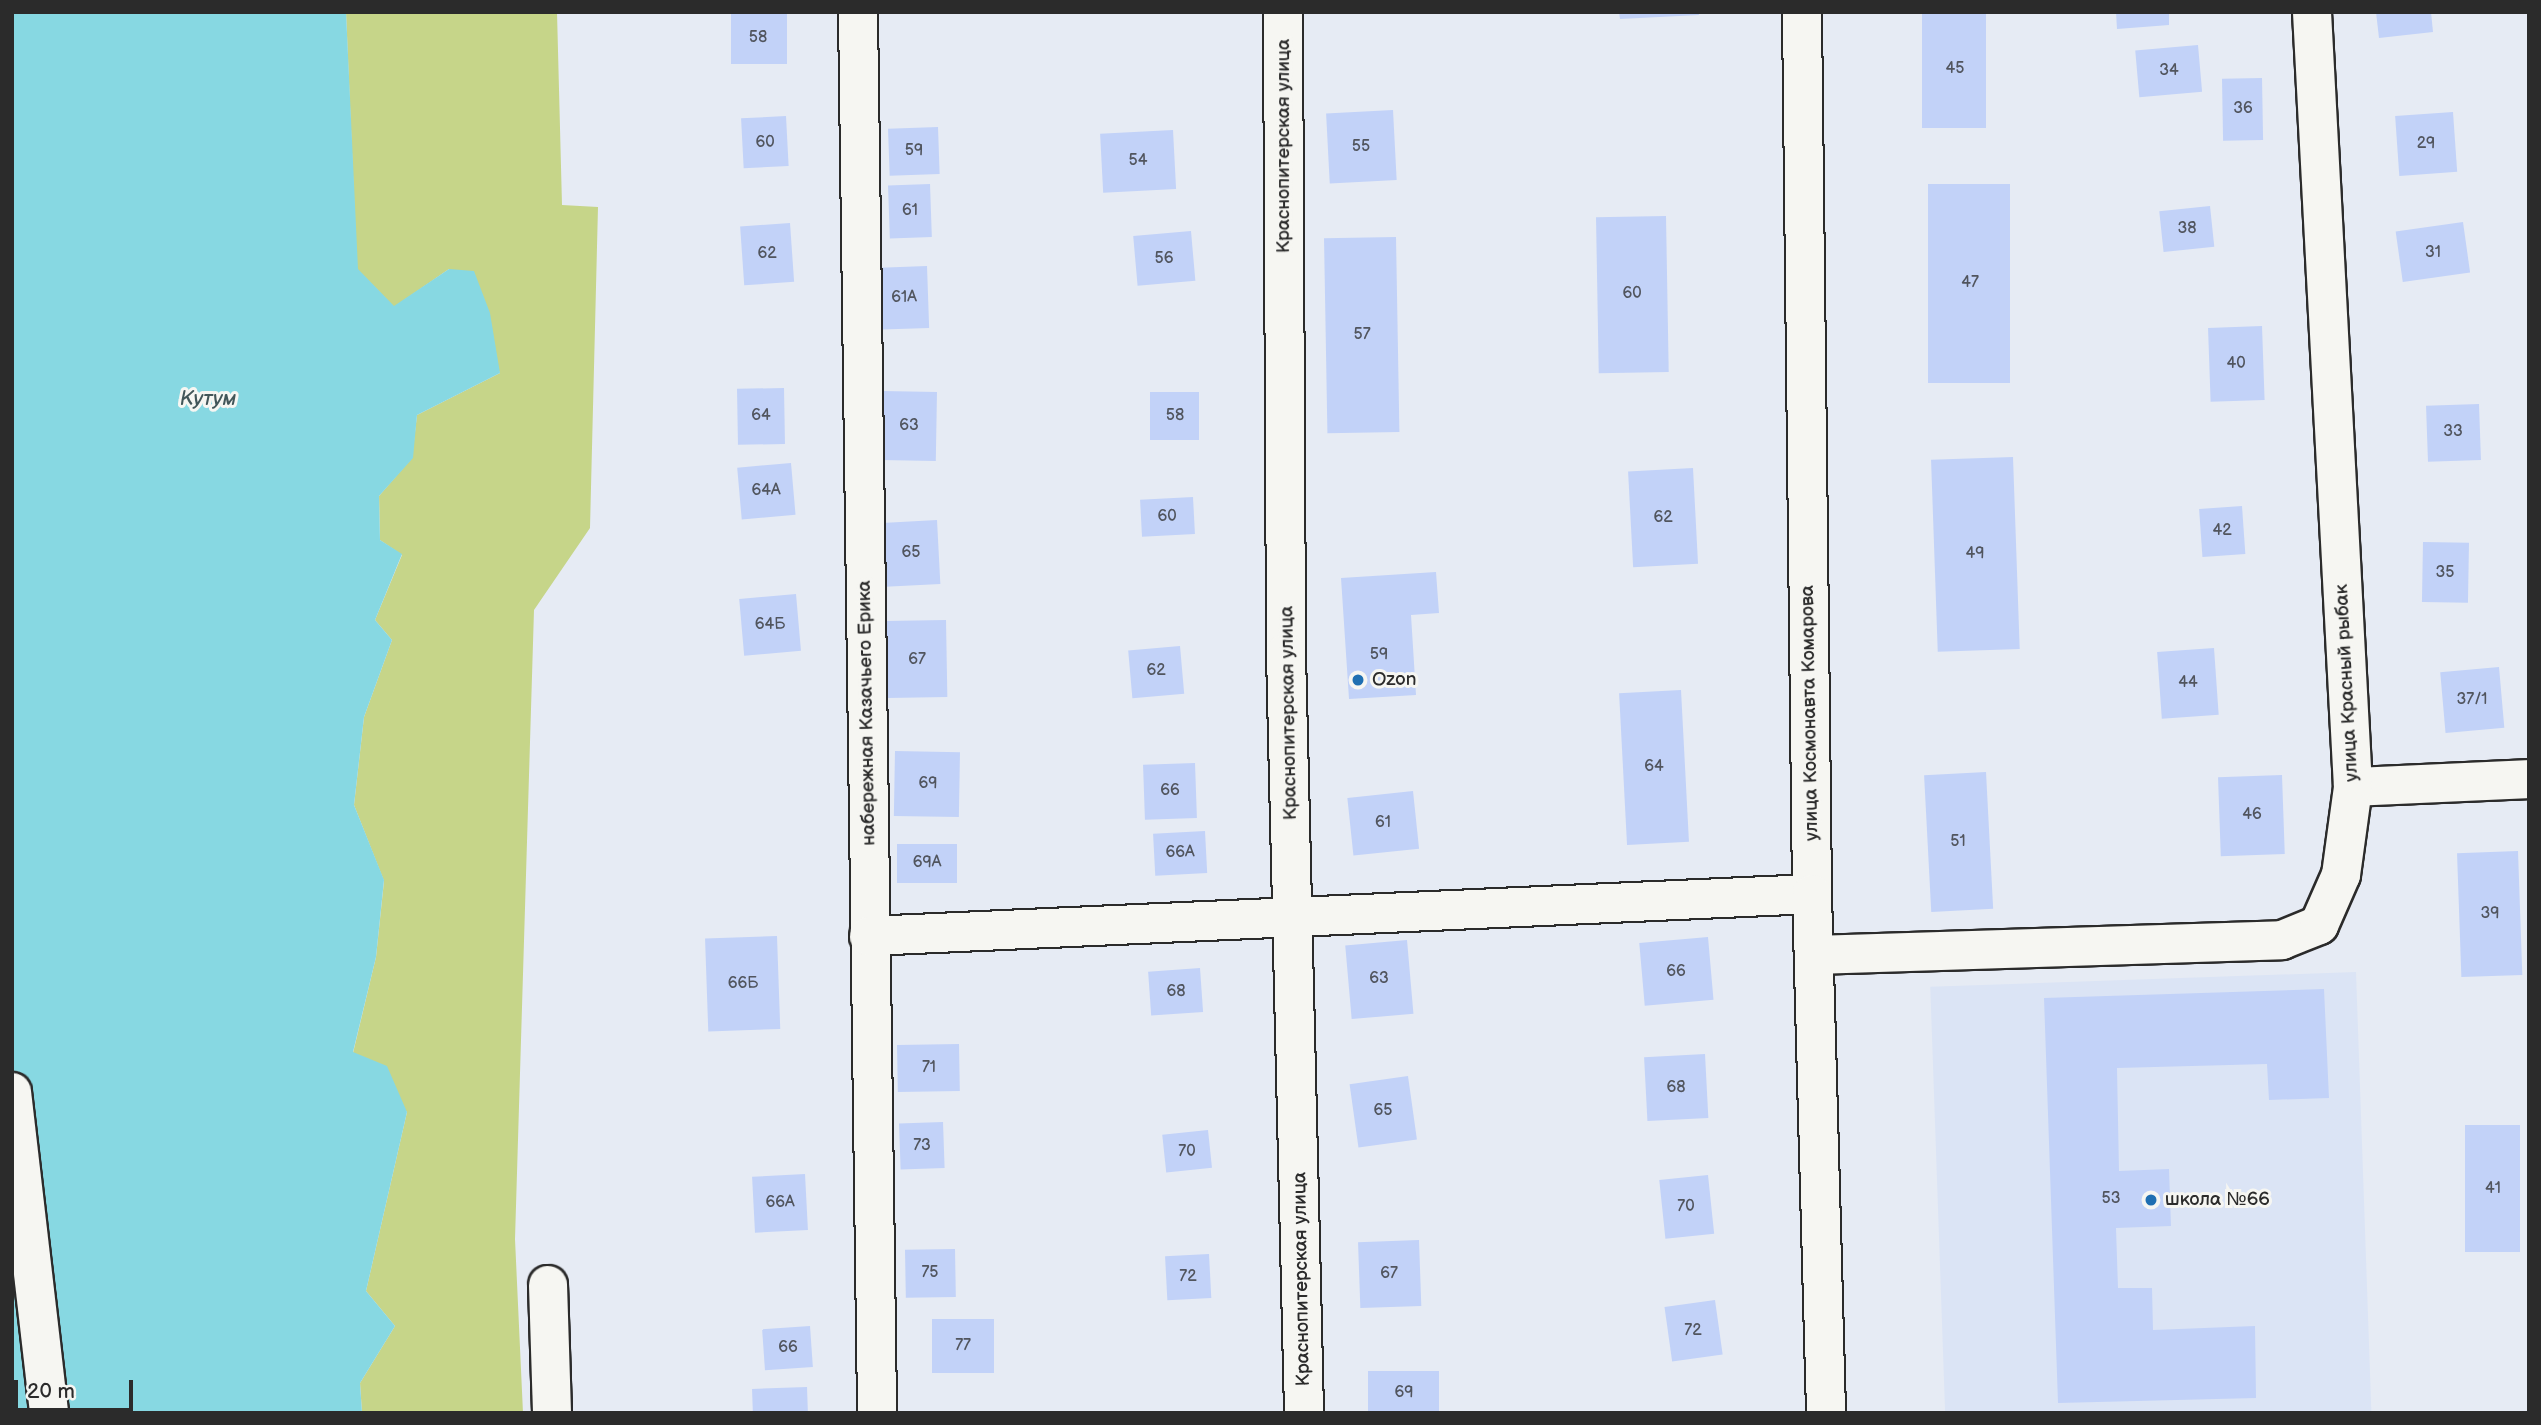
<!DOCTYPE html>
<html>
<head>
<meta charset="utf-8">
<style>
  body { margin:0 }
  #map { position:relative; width:2541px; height:1425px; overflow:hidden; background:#e6ebf4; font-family:"Balsamiq Sans",sans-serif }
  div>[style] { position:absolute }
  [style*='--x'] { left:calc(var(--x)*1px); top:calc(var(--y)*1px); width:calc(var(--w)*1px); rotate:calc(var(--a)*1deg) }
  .built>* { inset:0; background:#dbe4f5; transform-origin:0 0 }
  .green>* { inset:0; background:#c6d589 }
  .water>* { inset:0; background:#87d8e2 }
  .building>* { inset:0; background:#c2d2f8; transform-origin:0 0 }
  .roads { filter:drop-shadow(2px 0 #2b2b2b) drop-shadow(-2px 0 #2b2b2b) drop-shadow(0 2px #2b2b2b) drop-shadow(0 -2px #2b2b2b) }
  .minor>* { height:38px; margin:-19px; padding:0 19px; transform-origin:19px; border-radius:19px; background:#f6f6f2 }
  .secondary>* { height:38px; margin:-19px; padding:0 19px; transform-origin:19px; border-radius:19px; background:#f6f6f2 }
  .dots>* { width:19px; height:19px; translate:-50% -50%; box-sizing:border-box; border:4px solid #f6f6f2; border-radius:50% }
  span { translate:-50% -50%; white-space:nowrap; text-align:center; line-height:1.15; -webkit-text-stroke:6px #f6f6f2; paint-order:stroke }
  .number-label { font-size:16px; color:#51555e }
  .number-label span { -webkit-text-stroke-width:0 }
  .street-label { font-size:19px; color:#2b2b2b }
  .poi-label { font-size:19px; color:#2b2b2b }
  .left { translate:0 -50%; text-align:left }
  .water-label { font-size:21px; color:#425659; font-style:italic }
  .frame { position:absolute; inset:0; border:14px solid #2b2b2b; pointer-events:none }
  .scale { position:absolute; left:14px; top:1380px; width:119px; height:32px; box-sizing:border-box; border:4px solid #2b2b2b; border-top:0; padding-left:9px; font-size:21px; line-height:24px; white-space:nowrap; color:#2b2b2b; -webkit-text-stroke:5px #f6f6f2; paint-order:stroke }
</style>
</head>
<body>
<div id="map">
  <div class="built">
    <div style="left:2356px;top:972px;width:441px;height:426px;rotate:88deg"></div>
  </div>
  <div class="green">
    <div style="clip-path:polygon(346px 12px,557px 12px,562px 205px,598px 207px,590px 528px,534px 610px,515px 1239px,523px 1413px,362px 1413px,360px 1383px,395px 1326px,366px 1291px,407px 1112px,353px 1053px,376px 957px,384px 881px,354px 805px,364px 717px,392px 640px,375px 620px,402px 555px,380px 540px,379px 496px,412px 458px,417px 415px,500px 373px,449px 269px,394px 307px,357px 269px)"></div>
  </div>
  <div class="water">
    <div style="clip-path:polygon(12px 12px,346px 12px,358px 269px,394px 306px,449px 269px,474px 271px,490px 313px,500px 373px,417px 415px,413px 458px,379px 496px,380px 540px,402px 554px,375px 620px,392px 640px,364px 717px,354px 805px,384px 880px,376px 957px,353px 1052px,387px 1066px,407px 1112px,366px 1291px,395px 1326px,360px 1383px,362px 1413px,12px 1413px)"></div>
  </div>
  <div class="building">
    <div style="left:731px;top:12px;width:56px;height:52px"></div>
    <div style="clip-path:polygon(1619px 12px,1698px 12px,1699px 15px,1620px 19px)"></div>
    <div style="left:1922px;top:12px;width:64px;height:116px"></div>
    <div style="clip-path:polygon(2116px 12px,2169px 12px,2169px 25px,2117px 29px)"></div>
    <div style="clip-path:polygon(2376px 12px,2431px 12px,2433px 32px,2379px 38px)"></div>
    <div style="left:2198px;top:45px;width:47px;height:63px;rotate:85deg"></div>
    <div style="left:2262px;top:78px;width:62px;height:40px;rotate:89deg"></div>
    <div style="left:1393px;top:110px;width:70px;height:67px;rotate:87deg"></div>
    <div style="left:2453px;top:112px;width:60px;height:58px;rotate:86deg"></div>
    <div style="left:786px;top:116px;width:50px;height:45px;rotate:87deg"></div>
    <div style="left:938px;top:127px;width:47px;height:50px;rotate:88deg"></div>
    <div style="left:1173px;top:130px;width:59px;height:73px;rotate:87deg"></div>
    <div style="left:930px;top:184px;width:53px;height:42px;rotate:88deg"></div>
    <div style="left:1928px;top:184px;width:82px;height:199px"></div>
    <div style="left:2210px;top:206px;width:41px;height:51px;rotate:84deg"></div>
    <div style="left:1666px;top:216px;width:156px;height:70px;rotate:89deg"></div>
    <div style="left:2463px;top:222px;width:51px;height:68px;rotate:82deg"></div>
    <div style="left:790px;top:223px;width:59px;height:50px;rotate:86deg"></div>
    <div style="left:1191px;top:231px;width:50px;height:58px;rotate:85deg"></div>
    <div style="left:1396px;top:237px;width:195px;height:72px;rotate:89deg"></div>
    <div style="left:927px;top:266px;width:62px;height:47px;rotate:88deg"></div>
    <div style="left:2262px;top:326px;width:74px;height:54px;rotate:88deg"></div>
    <div style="left:784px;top:388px;width:56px;height:47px;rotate:89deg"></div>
    <div style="left:882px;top:391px;width:55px;height:69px;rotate:1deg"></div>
    <div style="left:1199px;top:392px;width:48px;height:49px;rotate:90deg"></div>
    <div style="left:2479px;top:404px;width:56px;height:53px;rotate:88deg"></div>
    <div style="left:2013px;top:457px;width:192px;height:82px;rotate:88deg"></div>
    <div style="left:791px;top:463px;width:52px;height:54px;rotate:85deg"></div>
    <div style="left:1693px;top:468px;width:96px;height:65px;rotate:87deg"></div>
    <div style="left:1193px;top:497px;width:37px;height:53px;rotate:87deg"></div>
    <div style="left:2242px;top:506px;width:48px;height:43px;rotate:86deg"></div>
    <div style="left:937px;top:520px;width:64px;height:55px;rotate:87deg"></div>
    <div style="left:2423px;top:542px;width:46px;height:60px;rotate:1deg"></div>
    <div style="clip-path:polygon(1436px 572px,1439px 613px,1411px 615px,1416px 695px,1349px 699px,1341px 578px)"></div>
    <div style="left:796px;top:594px;width:57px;height:57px;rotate:85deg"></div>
    <div style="left:946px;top:620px;width:77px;height:60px;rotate:89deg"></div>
    <div style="left:1180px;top:646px;width:48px;height:52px;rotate:85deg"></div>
    <div style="left:2214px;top:648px;width:67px;height:57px;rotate:86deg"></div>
    <div style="left:2499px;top:667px;width:61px;height:59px;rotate:85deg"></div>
    <div style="left:1681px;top:690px;width:152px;height:62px;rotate:87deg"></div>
    <div style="left:895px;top:751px;width:65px;height:65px;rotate:1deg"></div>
    <div style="left:1195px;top:763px;width:55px;height:52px;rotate:88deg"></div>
    <div style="left:1986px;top:772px;width:137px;height:62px;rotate:87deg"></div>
    <div style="left:2282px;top:775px;width:79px;height:64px;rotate:88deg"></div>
    <div style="left:1413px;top:791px;width:58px;height:66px;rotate:84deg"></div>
    <div style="left:1205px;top:831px;width:42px;height:52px;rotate:87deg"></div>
    <div style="left:897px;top:844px;width:60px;height:39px"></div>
    <div style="left:2518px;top:851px;width:124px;height:61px;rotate:88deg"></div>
    <div style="left:777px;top:936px;width:93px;height:72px;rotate:88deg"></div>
    <div style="left:1708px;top:937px;width:63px;height:69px;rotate:85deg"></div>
    <div style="left:1407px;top:940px;width:74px;height:62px;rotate:85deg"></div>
    <div style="left:1200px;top:968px;width:44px;height:52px;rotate:86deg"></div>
    <div style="clip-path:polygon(2324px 989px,2329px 1098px,2269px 1100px,2267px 1064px,2117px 1068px,2119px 1171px,2169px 1169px,2171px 1226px,2116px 1228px,2118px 1288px,2152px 1288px,2153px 1330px,2255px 1326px,2256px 1398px,2058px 1403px,2044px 998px)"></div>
    <div style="left:959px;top:1044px;width:47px;height:62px;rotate:89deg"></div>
    <div style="left:1705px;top:1054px;width:64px;height:61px;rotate:87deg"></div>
    <div style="left:1408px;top:1076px;width:64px;height:59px;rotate:82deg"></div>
    <div style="left:943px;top:1122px;width:46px;height:44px;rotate:88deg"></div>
    <div style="left:2520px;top:1125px;width:127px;height:55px;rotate:90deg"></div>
    <div style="left:1208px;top:1130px;width:38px;height:46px;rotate:84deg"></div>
    <div style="left:805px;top:1174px;width:56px;height:53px;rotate:87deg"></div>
    <div style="left:1708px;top:1175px;width:59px;height:49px;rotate:84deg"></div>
    <div style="left:1419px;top:1240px;width:66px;height:61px;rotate:88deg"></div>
    <div style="left:955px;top:1249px;width:48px;height:50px;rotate:89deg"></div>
    <div style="left:1209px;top:1254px;width:44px;height:44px;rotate:87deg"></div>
    <div style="left:1715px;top:1300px;width:55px;height:51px;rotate:82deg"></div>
    <div style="left:932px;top:1319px;width:62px;height:54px"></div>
    <div style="left:810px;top:1326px;width:41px;height:48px;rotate:86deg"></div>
    <div style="left:1439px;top:1371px;width:42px;height:71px;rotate:90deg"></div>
    <div style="left:807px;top:1387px;width:26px;height:55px;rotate:88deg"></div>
  </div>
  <div class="roads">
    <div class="minor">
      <div style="--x:858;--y:12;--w:1401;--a:89.22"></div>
      <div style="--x:2353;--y:787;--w:176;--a:-2.6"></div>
      <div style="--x:869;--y:936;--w:944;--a:-2.55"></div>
      <div style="--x:1814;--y:955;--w:468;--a:-1.8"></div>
      <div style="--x:2282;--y:940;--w:40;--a:-22"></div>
      <div style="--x:2319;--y:925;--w:55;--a:-66.3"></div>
      <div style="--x:2341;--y:875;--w:89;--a:-82.2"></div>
      <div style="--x:2353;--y:787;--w:776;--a:-93.03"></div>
      <div style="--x:12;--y:1092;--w:323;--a:83.4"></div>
      <div style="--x:548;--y:1285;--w:128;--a:88.2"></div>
    </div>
    <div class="secondary">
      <div style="--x:1283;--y:12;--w:641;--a:89.73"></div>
      <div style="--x:1286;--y:653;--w:760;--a:88.64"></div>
      <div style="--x:1802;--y:12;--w:882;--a:89.35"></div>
      <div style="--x:1812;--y:894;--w:519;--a:88.45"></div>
    </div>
  </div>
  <div class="dots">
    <div style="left:1358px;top:680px;background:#1f6fb2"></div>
    <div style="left:2151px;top:1200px;background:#1f6fb2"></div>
  </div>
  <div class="number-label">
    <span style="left:758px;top:38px">58</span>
    <span style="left:1955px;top:69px">45</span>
    <span style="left:2169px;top:71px">34</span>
    <span style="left:2243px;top:109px">36</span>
    <span style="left:765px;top:143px">60</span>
    <span style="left:2426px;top:144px">29</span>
    <span style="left:1361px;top:147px">55</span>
    <span style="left:914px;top:151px">59</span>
    <span style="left:1138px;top:161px">54</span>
    <span style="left:910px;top:211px">61</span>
    <span style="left:2187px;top:229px">38</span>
    <span style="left:2433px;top:253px">31</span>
    <span style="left:767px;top:254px">62</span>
    <span style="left:1164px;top:259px">56</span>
    <span style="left:1970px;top:283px">47</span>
    <span style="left:1632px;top:294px">60</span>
    <span style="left:904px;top:298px">61А</span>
    <span style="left:1362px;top:335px">57</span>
    <span style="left:2236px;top:364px">40</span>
    <span style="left:761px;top:416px">64</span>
    <span style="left:1175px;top:416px">58</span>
    <span style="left:909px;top:426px">63</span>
    <span style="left:2453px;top:432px">33</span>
    <span style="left:766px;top:491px">64А</span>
    <span style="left:1167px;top:517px">60</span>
    <span style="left:1663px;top:518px">62</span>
    <span style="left:2222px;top:531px">42</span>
    <span style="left:911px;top:553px">65</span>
    <span style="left:1975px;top:554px">49</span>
    <span style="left:2445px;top:573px">35</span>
    <span style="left:770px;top:625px">64Б</span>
    <span style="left:1379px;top:655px">59</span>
    <span style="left:917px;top:660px">67</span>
    <span style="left:1156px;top:671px">62</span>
    <span style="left:2188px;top:683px">44</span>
    <span style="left:2472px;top:700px">37/1</span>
    <span style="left:1654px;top:767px">64</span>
    <span style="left:928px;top:784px">69</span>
    <span style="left:1170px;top:791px">66</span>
    <span style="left:2252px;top:815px">46</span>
    <span style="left:1383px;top:823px">61</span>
    <span style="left:1958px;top:842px">51</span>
    <span style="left:1180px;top:853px">66А</span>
    <span style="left:927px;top:863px">69А</span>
    <span style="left:2490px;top:914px">39</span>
    <span style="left:1676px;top:972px">66</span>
    <span style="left:1379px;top:979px">63</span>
    <span style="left:743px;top:984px">66Б</span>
    <span style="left:1176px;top:992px">68</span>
    <span style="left:929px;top:1068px">71</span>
    <span style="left:1676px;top:1088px">68</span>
    <span style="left:1383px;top:1111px">65</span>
    <span style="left:922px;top:1146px">73</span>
    <span style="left:1187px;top:1152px">70</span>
    <span style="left:2493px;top:1189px">41</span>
    <span style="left:2111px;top:1199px">53</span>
    <span style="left:780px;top:1203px">66А</span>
    <span style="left:1686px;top:1207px">70</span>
    <span style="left:930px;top:1273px">75</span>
    <span style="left:1389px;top:1274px">67</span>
    <span style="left:1188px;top:1277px">72</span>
    <span style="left:1693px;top:1331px">72</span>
    <span style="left:963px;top:1346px">77</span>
    <span style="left:788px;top:1348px">66</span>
    <span style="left:1404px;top:1393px">69</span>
  </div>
  <div class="street-label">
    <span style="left:1284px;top:146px;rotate:-90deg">Краснопитерская улица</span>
    <span style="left:2347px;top:683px;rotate:-93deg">улица Красный рыбак</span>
    <span style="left:867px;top:713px;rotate:-91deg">набережная Казачьего Ерика</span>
    <span style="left:1289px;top:713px;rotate:-91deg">Краснопитерская улица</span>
    <span style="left:1810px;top:713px;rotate:-91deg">улица Космонавта Комарова</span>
    <span style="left:1302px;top:1279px;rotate:-91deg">Краснопитерская улица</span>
  </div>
  <div class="poi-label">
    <span class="left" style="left:1372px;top:680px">Ozon</span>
    <span class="left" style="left:2165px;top:1200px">школа №66</span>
  </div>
  <div class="water-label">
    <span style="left:208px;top:399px">Кутум</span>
  </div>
  <div class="frame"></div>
  <div class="scale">20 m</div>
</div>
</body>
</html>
